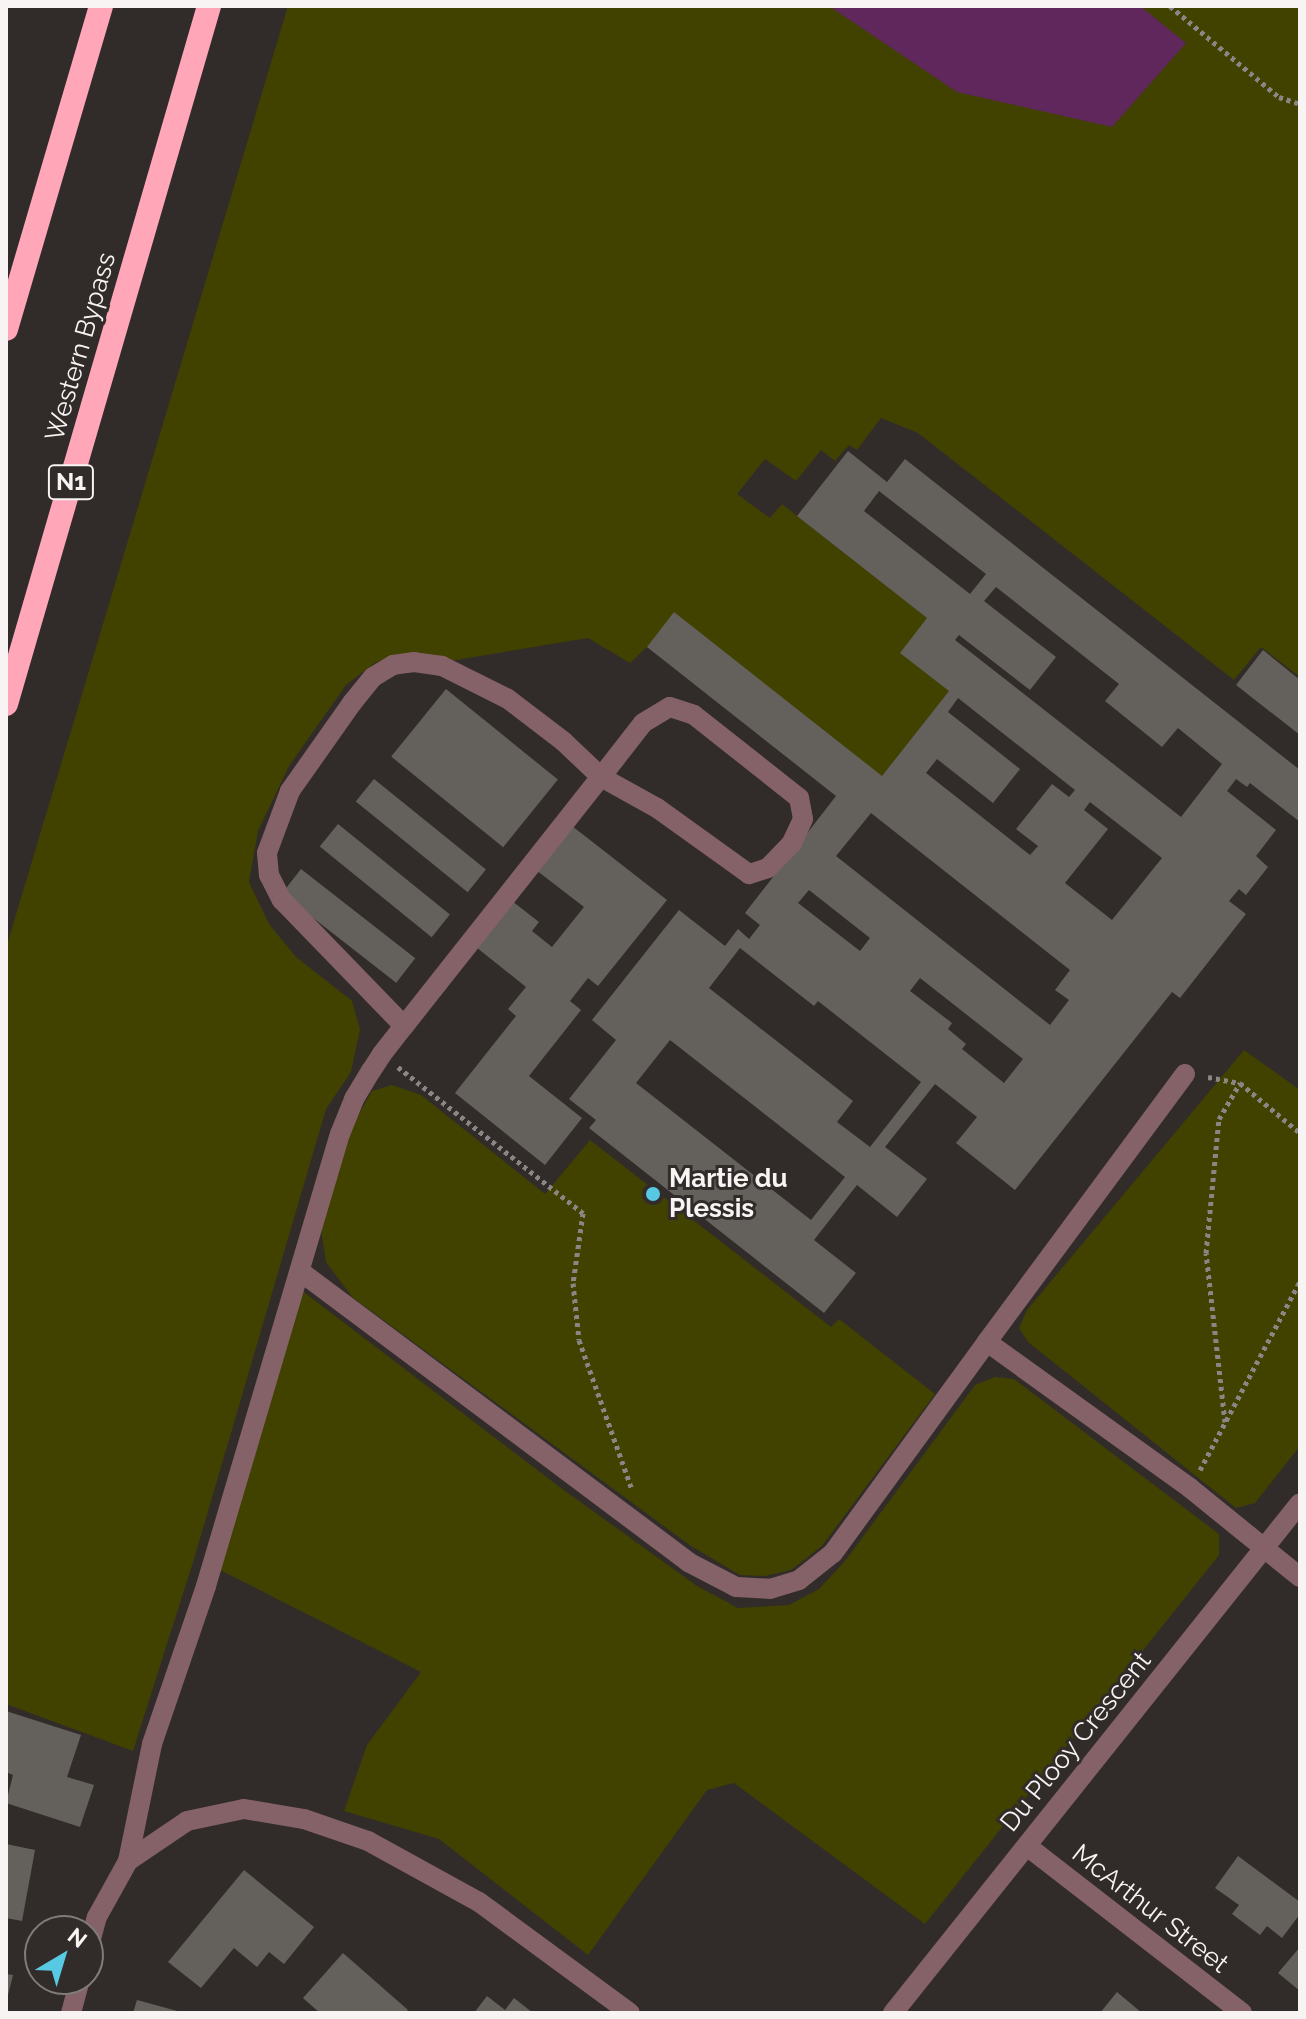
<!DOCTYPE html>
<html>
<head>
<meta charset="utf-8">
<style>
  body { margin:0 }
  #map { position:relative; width:1306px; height:2019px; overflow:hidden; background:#312c2a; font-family:Raleway,sans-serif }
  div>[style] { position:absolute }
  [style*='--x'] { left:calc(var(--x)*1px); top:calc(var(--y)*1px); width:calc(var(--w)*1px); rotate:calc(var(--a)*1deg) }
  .green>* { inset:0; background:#414100 }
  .water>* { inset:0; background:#5f275b }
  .building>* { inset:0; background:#64615d; transform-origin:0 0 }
  .path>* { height:5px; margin-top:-2.5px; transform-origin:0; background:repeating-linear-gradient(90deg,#8a8685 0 4px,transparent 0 8px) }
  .minor>* { height:20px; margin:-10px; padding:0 10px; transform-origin:10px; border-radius:10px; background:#856168 }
  .highway>* { height:24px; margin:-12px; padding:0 12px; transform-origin:12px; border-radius:12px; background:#ffa6b9 }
  .dots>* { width:22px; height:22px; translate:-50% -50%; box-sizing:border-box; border:4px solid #312c2a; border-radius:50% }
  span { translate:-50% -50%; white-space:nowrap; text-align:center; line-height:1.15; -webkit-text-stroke:6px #312c2a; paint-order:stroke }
  .shield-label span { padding:2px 6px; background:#312c2a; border:2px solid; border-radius:6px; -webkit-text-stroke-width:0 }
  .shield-label { font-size:24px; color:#f7f4f3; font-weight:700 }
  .street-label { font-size:26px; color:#f7f4f3 }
  .poi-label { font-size:26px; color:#f7f4f3; font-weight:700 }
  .left { translate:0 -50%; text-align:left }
  .frame { position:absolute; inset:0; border:8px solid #f7f4f3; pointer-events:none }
  .north { position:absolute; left:24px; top:1915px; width:80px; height:80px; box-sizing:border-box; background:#312c2a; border:2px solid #807c7a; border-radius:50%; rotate:38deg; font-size:22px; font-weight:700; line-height:32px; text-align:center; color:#f7f4f3 }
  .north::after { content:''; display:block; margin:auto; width:28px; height:36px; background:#57c9e2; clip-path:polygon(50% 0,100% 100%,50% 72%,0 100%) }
</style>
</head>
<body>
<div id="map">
  <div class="green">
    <div style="clip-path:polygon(288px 6px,1300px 6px,1300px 677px,1261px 647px,1234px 680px,918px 433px,881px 418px,857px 450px,849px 445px,835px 461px,821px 450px,796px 481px,765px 459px,737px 494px,770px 518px,782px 504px,927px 618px,949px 691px,882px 776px,647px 647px,630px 663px,588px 638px,444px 662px,410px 653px,376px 662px,346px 685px,289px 766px,258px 831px,249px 882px,269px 924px,296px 957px,352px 1001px,360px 1029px,351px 1072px,326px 1109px,194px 1559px,133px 1751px,6px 1704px,6px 948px)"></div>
    <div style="clip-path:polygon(1244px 1050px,1300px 1090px,1300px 1446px,1255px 1503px,1236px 1508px,1028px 1342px,1019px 1328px,1027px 1310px)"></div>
    <div style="clip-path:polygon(392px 1085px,421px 1095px,545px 1194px,590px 1140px,831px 1327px,839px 1319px,935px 1394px,822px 1546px,791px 1570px,765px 1576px,740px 1575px,691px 1546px,352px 1297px,326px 1262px,321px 1230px,352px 1126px,372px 1091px)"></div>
    <div style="clip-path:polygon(301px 1290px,561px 1488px,697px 1586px,738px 1608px,789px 1605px,819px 1589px,845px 1561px,975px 1385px,995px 1377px,1014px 1379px,1219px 1534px,1219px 1555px,925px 1924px,734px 1783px,707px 1790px,588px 1955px,439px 1839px,344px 1811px,367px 1745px,421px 1672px,220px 1570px)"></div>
  </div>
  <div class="water">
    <div style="clip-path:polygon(829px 6px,1140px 6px,1186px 43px,1112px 127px,957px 92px)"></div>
  </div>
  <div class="building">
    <div style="clip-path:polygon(evenodd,848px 451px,887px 482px,905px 459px,1300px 770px,1300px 822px,1250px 783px,1247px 787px,1236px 779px,1227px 791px,1276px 830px,1256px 856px,1268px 867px,1246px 895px,1239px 889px,1229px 901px,1246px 914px,1180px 998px,1172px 992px,1015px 1190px,956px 1143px,977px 1117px,935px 1084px,885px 1147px,927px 1179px,897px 1217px,857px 1185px,814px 1240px,856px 1273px,824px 1313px,589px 1128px,596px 1120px,569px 1099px,616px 1040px,592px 1020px,679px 910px,725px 946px,738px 929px,749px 939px,760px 925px,745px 913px,836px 796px,647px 647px,674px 612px,882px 776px,949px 691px,900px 653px,927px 618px,797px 516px,848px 451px,879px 491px,986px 574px,970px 594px,864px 511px,879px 491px,848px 451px,996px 587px,1119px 684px,1105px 701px,1162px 747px,1178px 728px,1222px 764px,1181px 817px,955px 640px,959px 635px,1030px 690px,1056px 657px,984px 601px,996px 587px,848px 451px,958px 698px,1075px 790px,1069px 797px,1052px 784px,1016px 829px,1038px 846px,1030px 855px,926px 773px,937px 759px,993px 803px,1020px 769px,948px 712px,958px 698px,848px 451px,1090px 802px,1162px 858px,1112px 920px,1065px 883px,1108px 829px,1084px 810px,1090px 802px,848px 451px,871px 813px,1070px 970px,1055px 990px,1069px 1000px,1050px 1025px,836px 856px,871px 813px,848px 451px,809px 890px,870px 938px,860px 951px,798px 903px,809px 890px,848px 451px,740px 948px,814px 1006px,818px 1001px,921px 1082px,870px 1147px,837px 1122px,853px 1101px,709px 988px,740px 948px,848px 451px,920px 978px,1023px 1059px,1004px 1083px,962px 1049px,966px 1044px,948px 1029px,952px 1023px,910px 991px,920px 978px,848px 451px,670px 1040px,845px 1177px,811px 1220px,636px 1083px,670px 1040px)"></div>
    <div style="clip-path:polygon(1263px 650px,1300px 680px,1300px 735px,1236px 685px)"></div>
    <div style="left:446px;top:689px;width:144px;height:87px;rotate:39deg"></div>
    <div style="left:374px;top:779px;width:144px;height:29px;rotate:39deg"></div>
    <div style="left:338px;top:824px;width:144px;height:29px;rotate:39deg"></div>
    <div style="clip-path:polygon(572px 826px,667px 900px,598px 986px,588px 978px,570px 1001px,581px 1010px,529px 1076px,582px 1118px,545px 1165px,455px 1093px,516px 1016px,508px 1009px,526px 987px,476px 947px,512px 901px,539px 922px,532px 931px,552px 947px,584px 907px,536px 870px)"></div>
    <div style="left:301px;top:869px;width:145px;height:31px;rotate:38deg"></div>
    <div style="clip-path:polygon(6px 1711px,81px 1735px,67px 1777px,94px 1785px,80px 1827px,6px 1803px,13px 1775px,6px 1772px)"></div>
    <div style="clip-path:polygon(6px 1844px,35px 1850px,22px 1921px,6px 1918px)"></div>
    <div style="clip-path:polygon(1238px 1856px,1300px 1902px,1300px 1914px,1282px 1938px,1267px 1926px,1260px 1935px,1232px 1914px,1239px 1905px,1215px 1888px)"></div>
    <div style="clip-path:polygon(244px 1870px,314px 1927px,284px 1964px,269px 1952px,257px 1967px,234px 1948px,201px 1988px,168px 1962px)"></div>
    <div style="clip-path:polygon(1300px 1947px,1300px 1991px,1278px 1973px)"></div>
    <div style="clip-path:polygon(343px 1953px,408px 2010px,405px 2013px,320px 2013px,303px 1998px)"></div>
    <div style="clip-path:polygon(6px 1974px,13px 1975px,7px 1999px,6px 1999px)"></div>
    <div style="clip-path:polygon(1117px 1992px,1142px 2013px,1100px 2013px)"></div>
    <div style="clip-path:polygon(487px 1996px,505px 2010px,514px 1998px,533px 2013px,474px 2013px)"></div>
    <div style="clip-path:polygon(137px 2000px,181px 2012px,181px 2013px,133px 2013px)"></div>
  </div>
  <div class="path">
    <div style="--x:1170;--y:6;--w:142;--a:39.9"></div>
    <div style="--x:1279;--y:97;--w:22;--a:18"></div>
    <div style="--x:398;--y:1067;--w:236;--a:38.3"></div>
    <div style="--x:583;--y:1213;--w:71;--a:98.1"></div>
    <div style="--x:573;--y:1283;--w:57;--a:84"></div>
    <div style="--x:579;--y:1340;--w:159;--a:70.5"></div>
    <div style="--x:1208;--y:1077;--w:33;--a:11"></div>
    <div style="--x:1240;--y:1083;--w:78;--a:39.8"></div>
    <div style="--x:1225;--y:1422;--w:170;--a:-96.4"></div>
    <div style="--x:1206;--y:1253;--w:135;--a:-84.5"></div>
    <div style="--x:1219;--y:1119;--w:42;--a:-59.7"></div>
    <div style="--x:1200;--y:1470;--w:214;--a:-62.1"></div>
  </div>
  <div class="minor">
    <div style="--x:1185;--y:1074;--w:333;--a:126.5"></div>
    <div style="--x:987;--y:1342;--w:250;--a:35.7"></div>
    <div style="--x:1190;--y:1488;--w:141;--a:39"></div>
    <div style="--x:301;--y:1272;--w:484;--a:36.8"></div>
    <div style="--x:688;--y:1562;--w:54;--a:27.5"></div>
    <div style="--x:736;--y:1587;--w:34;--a:3"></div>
    <div style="--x:770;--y:1589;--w:30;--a:-17"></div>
    <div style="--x:799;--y:1580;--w:43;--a:-38.5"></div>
    <div style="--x:833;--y:1553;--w:261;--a:-53.9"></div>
    <div style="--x:1027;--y:1846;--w:272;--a:37.8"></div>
    <div style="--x:128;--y:1861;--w:119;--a:-78.4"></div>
    <div style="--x:152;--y:1744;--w:167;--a:-71.1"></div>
    <div style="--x:206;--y:1586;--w:471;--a:-73.5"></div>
    <div style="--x:340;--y:1134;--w:38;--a:-68"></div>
    <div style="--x:354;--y:1099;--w:33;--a:-59"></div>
    <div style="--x:371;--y:1071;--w:20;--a:-57"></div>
    <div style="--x:382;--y:1054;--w:36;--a:-52"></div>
    <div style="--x:404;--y:1026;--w:318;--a:-51.7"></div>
    <div style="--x:601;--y:777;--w:68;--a:-52.1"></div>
    <div style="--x:643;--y:723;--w:31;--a:-31"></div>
    <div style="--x:670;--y:707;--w:25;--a:18"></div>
    <div style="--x:694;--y:715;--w:134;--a:38.3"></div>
    <div style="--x:799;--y:798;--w:21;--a:79"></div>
    <div style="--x:803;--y:819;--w:26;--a:115"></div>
    <div style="--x:792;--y:843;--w:35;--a:134"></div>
    <div style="--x:768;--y:868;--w:20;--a:162"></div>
    <div style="--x:749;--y:874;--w:113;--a:-144.3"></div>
    <div style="--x:657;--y:808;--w:64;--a:-151"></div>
    <div style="--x:601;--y:777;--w:52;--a:-136.5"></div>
    <div style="--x:563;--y:741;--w:69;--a:-142.6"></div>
    <div style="--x:508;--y:699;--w:74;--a:-153.4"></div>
    <div style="--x:442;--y:666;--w:28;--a:-172"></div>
    <div style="--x:414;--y:662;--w:21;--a:172"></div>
    <div style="--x:393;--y:665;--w:23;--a:149"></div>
    <div style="--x:373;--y:677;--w:33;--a:129"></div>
    <div style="--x:352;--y:703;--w:108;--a:125.2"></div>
    <div style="--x:290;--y:791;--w:66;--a:110.4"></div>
    <div style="--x:267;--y:853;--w:22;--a:85"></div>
    <div style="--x:269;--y:875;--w:28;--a:63"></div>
    <div style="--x:282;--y:900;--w:175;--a:45.9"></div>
    <div style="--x:88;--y:1950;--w:34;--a:-75"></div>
    <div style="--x:97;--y:1917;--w:64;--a:-61"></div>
    <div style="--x:128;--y:1861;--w:71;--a:-34.1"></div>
    <div style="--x:187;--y:1821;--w:58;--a:-11.9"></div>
    <div style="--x:244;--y:1809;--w:61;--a:9.5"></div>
    <div style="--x:304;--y:1819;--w:68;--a:19"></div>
    <div style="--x:368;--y:1841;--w:127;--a:28.8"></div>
    <div style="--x:479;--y:1902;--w:187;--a:36.3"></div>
    <div style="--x:71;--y:2013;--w:35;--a:-75"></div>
    <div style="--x:893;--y:2013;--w:652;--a:-51.41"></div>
  </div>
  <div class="highway">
    <div style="--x:6;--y:329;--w:337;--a:-73.6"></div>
    <div style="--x:6;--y:704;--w:727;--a:-73.78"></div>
  </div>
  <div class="dots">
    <div style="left:653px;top:1194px;background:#57c9e2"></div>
  </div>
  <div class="shield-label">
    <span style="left:71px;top:482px">N1</span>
  </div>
  <div class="street-label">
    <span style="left:81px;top:347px;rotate:-74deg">Western Bypass</span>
    <span style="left:1076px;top:1742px;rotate:-51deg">Du Plooy Crescent</span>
    <span style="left:1150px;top:1909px;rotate:38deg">McArthur Street</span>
  </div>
  <div class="poi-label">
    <span class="left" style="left:669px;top:1194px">Martie du<br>Plessis</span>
  </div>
  <div class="frame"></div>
  <div class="north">N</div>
</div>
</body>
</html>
